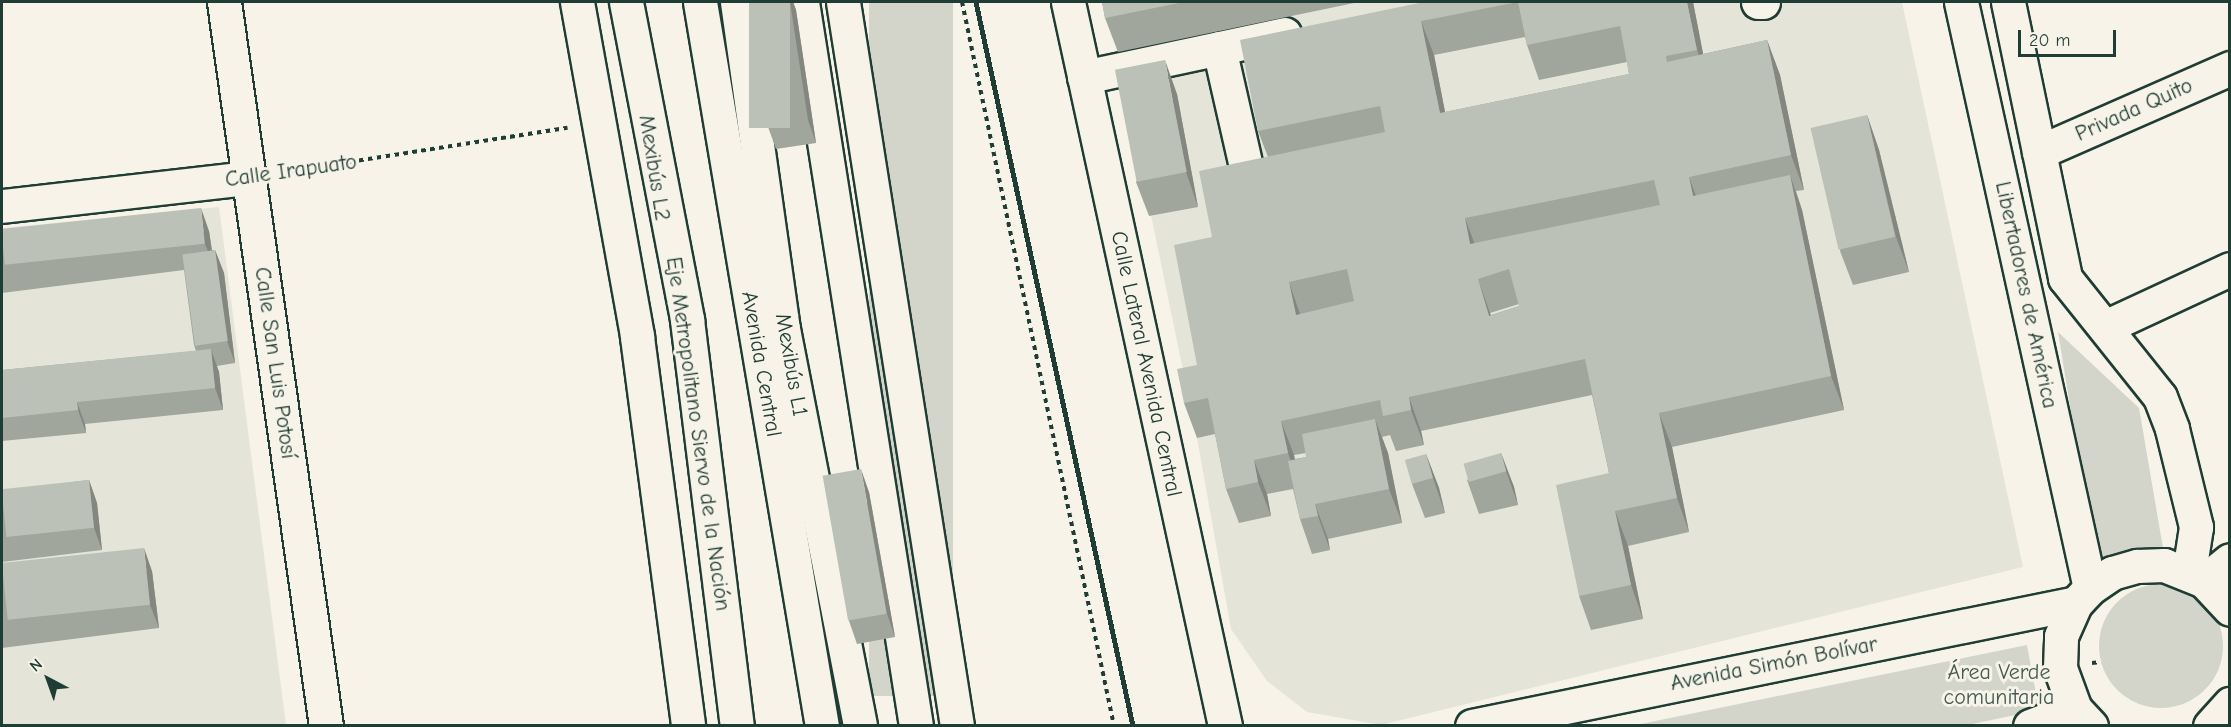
<!DOCTYPE html>
<html>
<head>
<meta charset="utf-8">
<style>
  body { margin:0 }
  #map { position:relative; width:2231px; height:727px; overflow:hidden; background:#f7f3e8; font-family:"Comic Neue",sans-serif }
  div>[style] { position:absolute }
  [style*='--x'] { left:calc(var(--x)*1px); top:calc(var(--y)*1px); width:calc(var(--w)*1px); rotate:calc(var(--a)*1deg) }
  .built>* { inset:0; background:#e5e4d9 }
  .green>* { inset:0; background:#d3d5ca; transform-origin:0 0 }
  .round { border-radius:50% }
  .path>* { height:4px; margin-top:-2px; transform-origin:0; background:repeating-linear-gradient(90deg,#1f3d34 0 4.5px,transparent 0 9px) }
  .roads { filter:drop-shadow(2px 0 #1f3d34) drop-shadow(-2px 0 #1f3d34) drop-shadow(0 2px #1f3d34) drop-shadow(0 -2px #1f3d34) }
  .minor>* { height:33px; margin:-16.5px; padding:0 16.5px; transform-origin:16.5px; border-radius:16.5px; background:#f7f3e8 }
  .major>* { height:33px; margin:-16.5px; padding:0 16.5px; transform-origin:16.5px; border-radius:16.5px; background:#f7f3e8 }
  .highway>* { height:33px; margin:-16.5px; padding:0 16.5px; transform-origin:16.5px; border-radius:16.5px; background:#f7f3e8 }
  .rail>* { height:4.5px; margin:-2.25px; padding:0 2.25px; transform-origin:2.25px; border-radius:2.25px; background:#1f3d34 }
  .bridges { filter:drop-shadow(2px 0 #1f3d34) drop-shadow(-2px 0 #1f3d34) drop-shadow(0 2px #1f3d34) drop-shadow(0 -2px #1f3d34) }
  .highway-bridge>* { height:33px; margin:-16.5px; padding:0 16.5px; transform-origin:16.5px; border-radius:16.5px; background:#f7f3e8 }
  .wall>* { inset:0; background:#a1a69d }
  .shaded-wall>* { inset:0; background:#83877f }
  .building>* { inset:0; background:#bbc1b6; transform-origin:0 0 }
  span { translate:-50% -50%; white-space:nowrap; text-align:center; line-height:1.15; -webkit-text-stroke:6px #f7f3e8; paint-order:stroke }
  .street-label { font-size:22px; color:#1f3d34 }
  .park-label { font-size:22px; color:#435b52 }
  .frame { position:absolute; inset:0; border:3px solid #1f3d34; pointer-events:none }
  .north { position:absolute; left:18px; top:649px; width:60px; height:60px; -webkit-text-stroke:4px #f7f3e8; paint-order:stroke; rotate:319deg; font-size:16px; font-weight:700; line-height:24px; text-align:center; color:#1f3d34 }
  .north::after { content:''; display:block; margin:auto; width:21px; height:27px; background:#1f3d34; clip-path:polygon(50% 0,100% 100%,50% 72%,0 100%) }
  .scale { position:absolute; left:2018px; top:30px; width:98px; height:27px; box-sizing:border-box; border:3px solid #1f3d34; border-top:0; padding-left:8px; font-size:18px; line-height:21px; white-space:nowrap; color:#1f3d34; -webkit-text-stroke:4px #f7f3e8; paint-order:stroke }
</style>
</head>
<body>
<div id="map">
  <div class="built">
    <div style="clip-path:polygon(1107px 2px,1902px 2px,2023px 567px,1381px 725px,1307px 712px,1267px 681px,1231px 629px,1197px 438px)"></div>
    <div style="clip-path:polygon(219px 207px,286px 725px,2px 726px,2px 228px)"></div>
  </div>
  <div class="green">
    <div style="left:869px;top:2px;width:84px;height:694px"></div>
    <div style="clip-path:polygon(2058px 332px,2139px 408px,2163px 548px,2096px 566px)"></div>
    <div class="round" style="left:2099px;top:584px;width:124px;height:124px"></div>
    <div style="clip-path:polygon(2027px 645px,2039px 710px,1963px 726px,1631px 726px)"></div>
  </div>
  <div class="path">
    <div style="--x:962;--y:2;--w:740;--a:78.14"></div>
    <div style="--x:279;--y:173;--w:292;--a:-8.9"></div>
    <div style="--x:2092;--y:663;--w:9;--a:-6"></div>
  </div>
  <div class="roads">
    <div class="minor">
      <div style="--x:224;--y:2;--w:731;--a:81.98"></div>
      <div style="--x:737;--y:2;--w:330;--a:82"></div>
      <div style="--x:783;--y:329;--w:404;--a:79"></div>
      <div style="--x:802;--y:2;--w:733;--a:81.05"></div>
      <div style="--x:1068;--y:2;--w:741;--a:77.76"></div>
      <div style="--x:1758;--y:2;--w:5;--a:0"></div>
      <div style="--x:1961;--y:2;--w:600;--a:77.59"></div>
      <div style="--x:2008;--y:2;--w:282;--a:78.3"></div>
      <div style="--x:2065;--y:278;--w:152;--a:51.4"></div>
      <div style="--x:2160;--y:397;--w:34;--a:69"></div>
      <div style="--x:2172;--y:429;--w:101;--a:76.2"></div>
      <div style="--x:2196;--y:527;--w:46;--a:98.8"></div>
      <div style="--x:1219;--y:48;--w:122;--a:77.2"></div>
      <div style="--x:1084;--y:77;--w:205;--a:-12.1"></div>
      <div style="--x:2039;--y:152;--w:209;--a:-23.7"></div>
      <div style="--x:2;--y:206;--w:249;--a:-6.5"></div>
      <div style="--x:2105;--y:327;--w:138;--a:-24.9"></div>
    </div>
    <div class="major">
      <div style="--x:2204;--y:581;--w:33;--a:-39"></div>
      <div style="--x:1472;--y:726;--w:616;--a:-11.51"></div>
      <div style="--x:2030;--y:726;--w:48;--a:-20.7"></div>
      <div style="--x:2091;--y:726;--w:23;--a:-133"></div>
      <div style="--x:2075;--y:709;--w:44;--a:-110.1"></div>
      <div style="--x:2060;--y:668;--w:32;--a:-88"></div>
      <div style="--x:2061;--y:636;--w:36;--a:-66"></div>
      <div style="--x:2076;--y:603;--w:21;--a:-47"></div>
      <div style="--x:2090;--y:588;--w:27;--a:-34"></div>
      <div style="--x:2112;--y:573;--w:26;--a:-16"></div>
      <div style="--x:2137;--y:566;--w:27;--a:-2"></div>
      <div style="--x:2164;--y:565;--w:43;--a:21.8"></div>
      <div style="--x:2204;--y:581;--w:38;--a:47"></div>
      <div style="--x:2210;--y:726;--w:30;--a:-48"></div>
    </div>
    <div class="highway">
      <div style="--x:577;--y:2;--w:340;--a:79.8"></div>
      <div style="--x:637;--y:337;--w:392;--a:82.5"></div>
      <div style="--x:700;--y:2;--w:734;--a:80.44"></div>
      <div style="--x:843;--y:2;--w:733;--a:81.05"></div>
    </div>
  </div>
  <div class="rail">
    <div style="--x:976;--y:2;--w:741;--a:77.76"></div>
  </div>
  <div class="bridges">
    <div class="highway-bridge">
      <div style="--x:626;--y:2;--w:324;--a:79.1"></div>
      <div style="--x:687;--y:320;--w:409;--a:83"></div>
    </div>
  </div>
  <div class="wall">
    <div style="clip-path:polygon(749px 2px,793px 2px,796px 10px,816px 143px,776px 149px,768px 127px)"></div>
    <div style="clip-path:polygon(1102px 2px,1359px 2px,1118px 52px,1105px 18px)"></div>
    <div style="clip-path:polygon(evenodd,1424px 2px,1693px 2px,1703px 54px,1767px 40px,1780px 75px,1804px 190px,1796px 191px,1802px 210px,1844px 410px,1672px 447px,1689px 532px,1628px 546px,1643px 619px,1591px 630px,1579px 596px,1609px 473px,1592px 395px,1421px 431px,1424px 445px,1396px 451px,1390px 435px,1382px 437px,1388px 453px,1402px 523px,1328px 539px,1330px 550px,1312px 554px,1300px 519px,1293px 489px,1267px 494px,1271px 516px,1239px 523px,1226px 489px,1215px 434px,1197px 438px,1184px 403px,1197px 365px,1212px 237px,1268px 157px,1258px 131px,1424px 2px,1525px 37px,1527px 45px,1539px 80px,1627px 62px,1629px 74px,1445px 112px,1434px 55px,1525px 37px,1424px 2px,1519px 304px,1519px 306px,1491px 315px,1490px 313px,1519px 304px,1424px 2px,1306px 453px,1306px 457px,1295px 459px,1294px 455px,1306px 453px)"></div>
    <div style="clip-path:polygon(1177px 94px,1198px 207px,1149px 216px,1136px 182px)"></div>
    <div style="clip-path:polygon(1867px 115px,1879px 150px,1909px 272px,1853px 285px,1840px 251px)"></div>
    <div style="clip-path:polygon(209px 231px,212px 250px,215px 250px,224px 273px,235px 363px,217px 366px,219px 372px,223px 410px,85px 424px,86px 433px,2px 441px,2px 370px,196px 351px,194px 345px,184px 270px,2px 293px,2px 233px)"></div>
    <div style="clip-path:polygon(1501px 453px,1514px 487px,1518px 505px,1479px 514px,1467px 480px)"></div>
    <div style="clip-path:polygon(1426px 454px,1439px 488px,1445px 513px,1425px 518px,1412px 484px)"></div>
    <div style="clip-path:polygon(89px 480px,97px 503px,102px 550px,2px 562px,2px 491px)"></div>
    <div style="clip-path:polygon(869px 492px,895px 637px,857px 644px,849px 621px)"></div>
    <div style="clip-path:polygon(2px 566px,152px 571px,159px 628px,2px 648px)"></div>
  </div>
  <div class="shaded-wall">
    <div style="clip-path:polygon(790px 2px,793px 2px,796px 10px,816px 143px,808px 120px)"></div>
    <div style="clip-path:polygon(1687px 2px,1693px 2px,1709px 84px,1697px 50px)"></div>
    <div style="clip-path:polygon(1421px 21px,1434px 55px,1452px 148px,1440px 113px)"></div>
    <div style="clip-path:polygon(1767px 40px,1780px 75px,1804px 190px,1791px 155px)"></div>
    <div style="clip-path:polygon(1165px 60px,1177px 94px,1198px 207px,1186px 172px)"></div>
    <div style="clip-path:polygon(1867px 115px,1879px 150px,1909px 272px,1896px 237px)"></div>
    <div style="clip-path:polygon(1790px 175px,1802px 210px,1844px 410px,1831px 376px)"></div>
    <div style="clip-path:polygon(1689px 177px,1702px 212px,1693px 196px)"></div>
    <div style="clip-path:polygon(201px 208px,209px 231px,214px 266px,205px 244px)"></div>
    <div style="clip-path:polygon(1465px 218px,1478px 253px,1483px 278px,1470px 244px)"></div>
    <div style="clip-path:polygon(215px 250px,224px 273px,235px 363px,227px 341px)"></div>
    <div style="clip-path:polygon(1478px 279px,1490px 313px,1502px 350px,1489px 316px)"></div>
    <div style="clip-path:polygon(1289px 282px,1301px 317px,1296px 315px)"></div>
    <div style="clip-path:polygon(211px 349px,219px 372px,223px 410px,215px 388px)"></div>
    <div style="clip-path:polygon(1409px 397px,1421px 431px,1424px 445px,1411px 410px)"></div>
    <div style="clip-path:polygon(77px 402px,85px 424px,86px 433px,78px 410px)"></div>
    <div style="clip-path:polygon(1659px 413px,1672px 447px,1689px 532px,1677px 498px)"></div>
    <div style="clip-path:polygon(1375px 419px,1388px 453px,1402px 523px,1389px 489px)"></div>
    <div style="clip-path:polygon(1281px 421px,1294px 455px,1300px 487px,1288px 453px)"></div>
    <div style="clip-path:polygon(1501px 453px,1514px 487px,1518px 505px,1506px 471px)"></div>
    <div style="clip-path:polygon(1426px 454px,1439px 488px,1445px 513px,1433px 478px)"></div>
    <div style="clip-path:polygon(1254px 460px,1267px 494px,1271px 516px,1258px 482px)"></div>
    <div style="clip-path:polygon(861px 469px,869px 492px,895px 637px,887px 614px)"></div>
    <div style="clip-path:polygon(89px 480px,97px 503px,102px 550px,94px 528px)"></div>
    <div style="clip-path:polygon(1315px 504px,1328px 539px,1330px 550px,1318px 516px)"></div>
    <div style="clip-path:polygon(1615px 511px,1628px 546px,1643px 619px,1631px 585px)"></div>
    <div style="clip-path:polygon(144px 548px,152px 571px,159px 628px,150px 605px)"></div>
  </div>
  <div class="building">
    <div style="left:749px;top:2px;width:41px;height:126px"></div>
    <div style="clip-path:polygon(1102px 2px,1184px 2px,1105px 18px)"></div>
    <div style="clip-path:polygon(evenodd,1424px 2px,1518px 2px,1421px 21px,1440px 113px,1629px 74px,1620px 26px,1527px 45px,1518px 2px,1687px 2px,1697px 50px,1666px 56px,1667px 62px,1767px 40px,1791px 155px,1689px 177px,1693px 196px,1790px 175px,1831px 376px,1659px 413px,1677px 498px,1615px 511px,1631px 585px,1579px 596px,1556px 485px,1609px 473px,1585px 359px,1409px 397px,1411px 410px,1383px 416px,1380px 400px,1281px 421px,1288px 453px,1254px 460px,1258px 482px,1226px 489px,1208px 398px,1184px 403px,1177px 369px,1197px 365px,1174px 245px,1212px 237px,1199px 171px,1385px 132px,1380px 106px,1258px 131px,1240px 40px,1424px 2px,1654px 180px,1660px 205px,1470px 244px,1465px 218px,1654px 180px,1424px 2px,1347px 269px,1354px 301px,1296px 315px,1289px 282px,1347px 269px,1424px 2px,1509px 269px,1519px 306px,1489px 316px,1478px 279px,1509px 269px)"></div>
    <div style="left:1165px;top:60px;width:114px;height:51px;rotate:79deg"></div>
    <div style="left:1867px;top:115px;width:125px;height:58px;rotate:77deg"></div>
    <div style="left:201px;top:208px;width:36px;height:201px;rotate:84deg"></div>
    <div style="left:215px;top:250px;width:92px;height:33px;rotate:82deg"></div>
    <div style="clip-path:polygon(211px 349px,215px 388px,77px 402px,78px 410px,2px 418px,2px 370px)"></div>
    <div style="clip-path:polygon(1375px 419px,1389px 489px,1315px 504px,1318px 516px,1300px 519px,1288px 461px,1306px 457px,1302px 434px)"></div>
    <div style="left:1501px;top:453px;width:19px;height:39px;rotate:74deg"></div>
    <div style="left:1426px;top:454px;width:25px;height:22px;rotate:74deg"></div>
    <div style="left:861px;top:469px;width:147px;height:39px;rotate:80deg"></div>
    <div style="left:89px;top:480px;width:48px;height:88px;rotate:84deg"></div>
    <div style="left:144px;top:548px;width:57px;height:143px;rotate:84deg"></div>
  </div>
  <div class="street-label">
    <span style="left:2134px;top:110px;rotate:-24deg">Privada Quito</span>
    <span style="left:654px;top:168px;rotate:81deg">Mexibús L2</span>
    <span style="left:291px;top:171px;rotate:-8deg">Calle Irapuato</span>
    <span style="left:2026px;top:295px;rotate:78deg">Libertadores de América</span>
    <span style="left:275px;top:363px;rotate:82deg">Calle San Luis Potosí</span>
    <span style="left:761px;top:364px;rotate:80deg">Avenida Central</span>
    <span style="left:1146px;top:364px;rotate:78deg">Calle Lateral Avenida Central</span>
    <span style="left:791px;top:365px;rotate:80deg">Mexibús L1</span>
    <span style="left:698px;top:434px;rotate:82deg">Eje Metropolitano Siervo de la Nación</span>
    <span style="left:1774px;top:664px;rotate:-11deg">Avenida Simón Bolívar</span>
  </div>
  <div class="park-label">
    <span style="left:1999px;top:685px">Área Verde<br>comunitaria</span>
  </div>
  <div class="frame"></div>
  <div class="north">N</div>
  <div class="scale">20 m</div>
</div>
</body>
</html>
